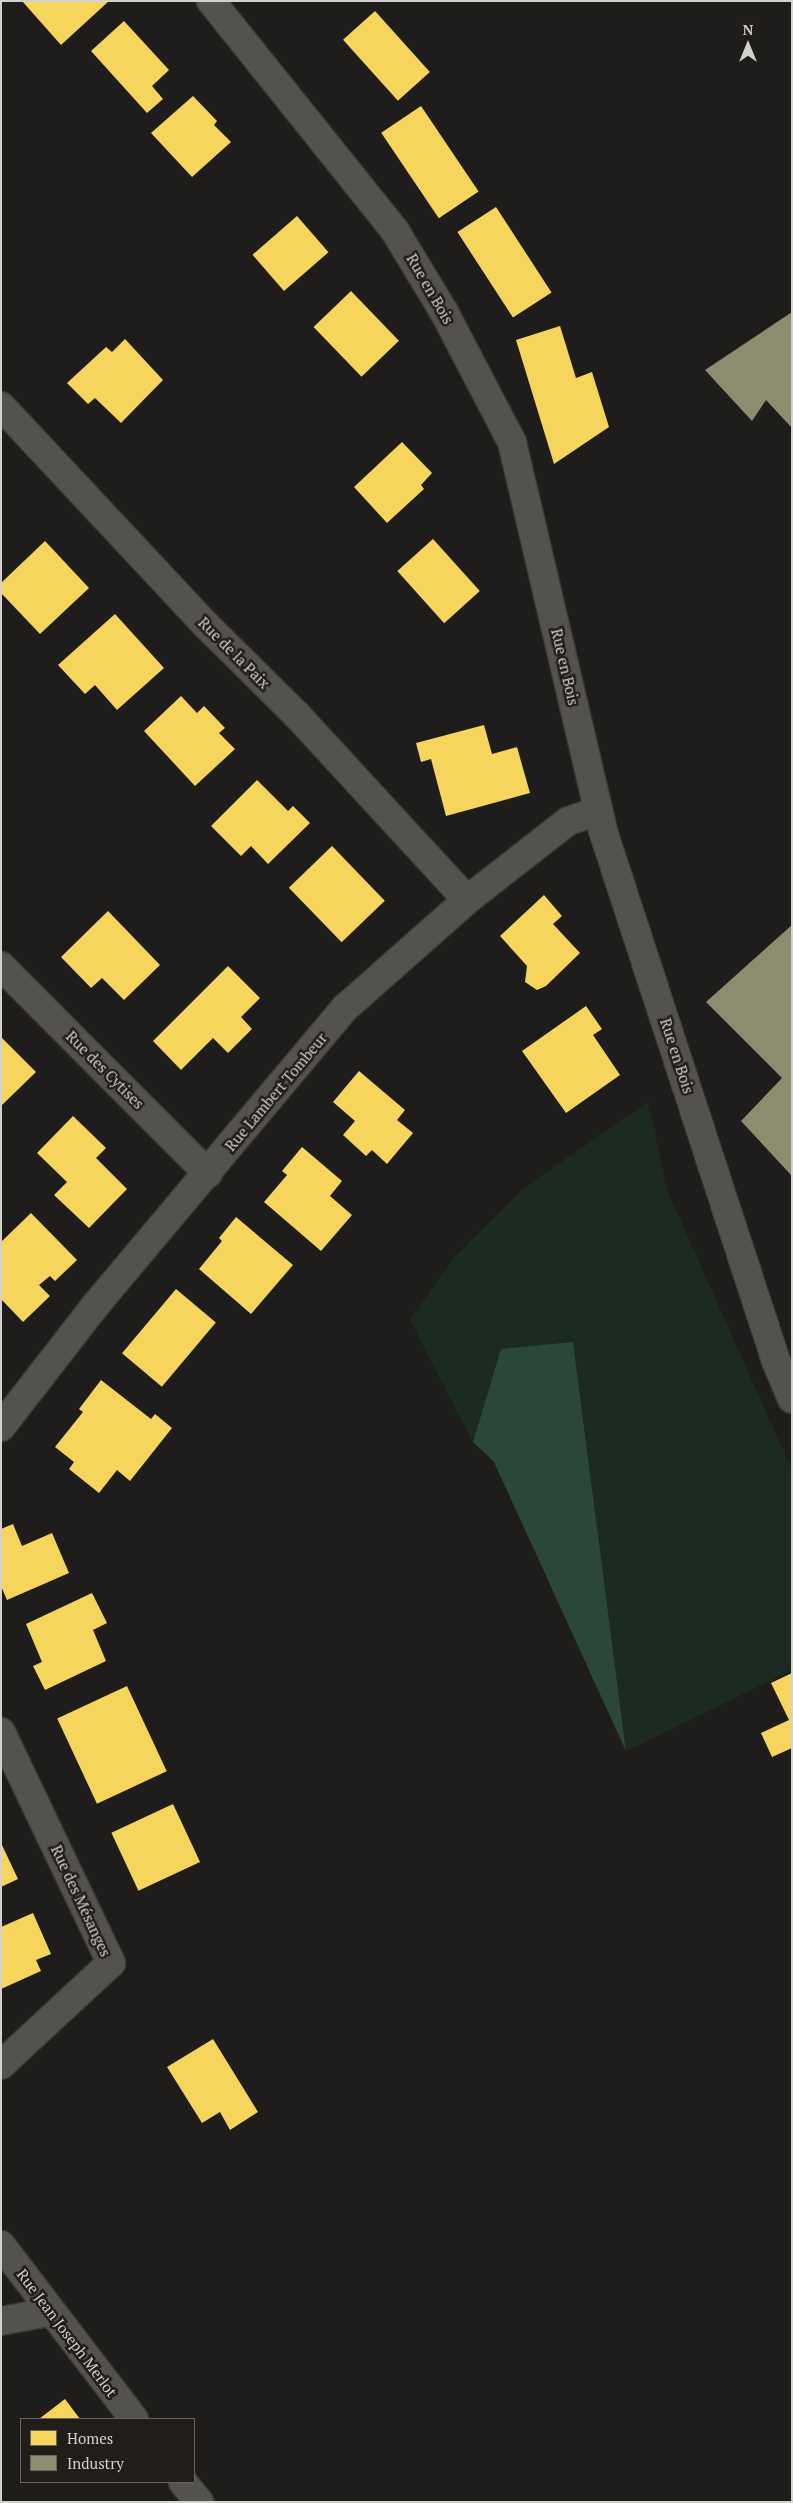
<!DOCTYPE html>
<html>
<head>
<meta charset="utf-8">
<style>
  body { margin:0 }
  #map { position:relative; width:793px; height:2503px; overflow:hidden; background:#1f1d1b; font-family:"PT Serif",serif }
  div>[style] { position:absolute }
  [style*='--x'] { left:calc(var(--x)*1px); top:calc(var(--y)*1px); width:calc(var(--w)*1px); rotate:calc(var(--a)*1deg) }
  .green>* { inset:0; background:#1b2b21 }
  .forest>* { inset:0; background:#2a4737 }
  .homes>* { inset:0; background:#f6d55c; transform-origin:0 0 }
  .industry>* { inset:0; background:#8c8c6e }
  .roads { filter:drop-shadow(1px 0 #393735) drop-shadow(-1px 0 #393735) drop-shadow(0 1px #393735) drop-shadow(0 -1px #393735) }
  .minor>* { height:28px; margin:-14px; padding:0 14px; transform-origin:14px; border-radius:14px; background:#53524f }
  .tertiary>* { height:28px; margin:-14px; padding:0 14px; transform-origin:14px; border-radius:14px; background:#53524f }
  span { translate:-50% -50%; white-space:nowrap; text-align:center; line-height:1.15; -webkit-text-stroke:5px #211e19; paint-order:stroke }
  .street-label { font-size:15px; color:#d3d1cd }
  .frame { position:absolute; inset:0; border:2px solid #d3d1cd; pointer-events:none }
  .legend { position:absolute; left:20px; top:2418px; width:175px; height:65px; box-sizing:border-box; background:#211e19; border:1px solid #686661; margin:0; padding:6px 9px; list-style:none; font-size:15px; color:#d3d1cd }
  .legend li { display:flex; align-items:center; gap:10px; height:25px }
  .legend b { width:25px; border:1px solid #686661 }
  .north { position:absolute; left:723px; top:20px; width:50px; height:50px; -webkit-text-stroke:4px #211e19; paint-order:stroke; rotate:0deg; font-size:14px; font-weight:700; line-height:20px; text-align:center; color:#d3d1cd }
  .north::after { content:''; display:block; margin:auto; width:18px; height:22px; background:#d3d1cd; clip-path:polygon(50% 0,100% 100%,50% 72%,0 100%) }
</style>
</head>
<body>
<div id="map">
  <div class="green">
    <div style="clip-path:polygon(648px 1102px,667px 1190px,792px 1470px,792px 1670px,626px 1751px,573px 1343px,501px 1350px,473px 1442px,410px 1320px,454px 1257px,525px 1187px)"></div>
  </div>
  <div class="forest">
    <div style="clip-path:polygon(573px 1342px,626px 1751px,494px 1462px,473px 1442px,501px 1349px)"></div>
  </div>
  <div class="homes">
    <div style="clip-path:polygon(22px 1px,109px 1px,61px 45px)"></div>
    <div style="left:375px;top:11px;width:82px;height:43px;rotate:48deg"></div>
    <div style="clip-path:polygon(124px 21px,169px 70px,152px 86px,163px 99px,147px 113px,91px 51px)"></div>
    <div style="clip-path:polygon(193px 96px,217px 121px,214px 125px,231px 142px,192px 177px,151px 133px)"></div>
    <div style="left:421px;top:106px;width:103px;height:48px;rotate:56deg"></div>
    <div style="left:496px;top:207px;width:102px;height:46px;rotate:57deg"></div>
    <div style="left:297px;top:216px;width:48px;height:59px;rotate:49deg"></div>
    <div style="left:351px;top:291px;width:69px;height:52px;rotate:46deg"></div>
    <div style="clip-path:polygon(560px 326px,576px 378px,592px 372px,609px 427px,554px 464px,516px 340px)"></div>
    <div style="clip-path:polygon(125px 339px,163px 380px,121px 423px,95px 398px,88px 404px,67px 383px,106px 347px,112px 352px)"></div>
    <div style="clip-path:polygon(402px 442px,432px 473px,421px 485px,424px 489px,387px 523px,354px 487px)"></div>
    <div style="left:433px;top:539px;width:70px;height:48px;rotate:48deg"></div>
    <div style="clip-path:polygon(45px 541px,89px 588px,40px 634px,1px 593px,1px 583px)"></div>
    <div style="clip-path:polygon(115px 614px,164px 668px,117px 710px,95px 685px,85px 694px,58px 665px)"></div>
    <div style="clip-path:polygon(181px 696px,197px 713px,204px 706px,225px 728px,219px 733px,235px 749px,195px 786px,144px 731px)"></div>
    <div style="clip-path:polygon(484px 725px,492px 754px,517px 747px,530px 793px,446px 816px,431px 759px,421px 762px,416px 743px)"></div>
    <div style="clip-path:polygon(257px 780px,288px 811px,293px 806px,310px 823px,268px 864px,251px 846px,241px 856px,211px 826px)"></div>
    <div style="left:332px;top:846px;width:76px;height:60px;rotate:46deg"></div>
    <div style="clip-path:polygon(544px 895px,562px 916px,553px 924px,580px 953px,546px 986px,537px 990px,525px 982px,527px 966px,500px 936px)"></div>
    <div style="clip-path:polygon(108px 911px,160px 965px,124px 1000px,102px 978px,91px 988px,61px 957px)"></div>
    <div style="clip-path:polygon(228px 966px,260px 998px,241px 1017px,252px 1029px,228px 1053px,213px 1038px,181px 1070px,153px 1041px)"></div>
    <div style="clip-path:polygon(586px 1006px,602px 1029px,593px 1035px,620px 1075px,566px 1113px,522px 1051px)"></div>
    <div style="clip-path:polygon(1px 1037px,36px 1072px,1px 1106px)"></div>
    <div style="clip-path:polygon(359px 1071px,405px 1110px,397px 1120px,413px 1133px,387px 1164px,372px 1150px,366px 1156px,343px 1135px,355px 1121px,333px 1102px)"></div>
    <div style="clip-path:polygon(73px 1116px,106px 1148px,96px 1158px,127px 1189px,89px 1228px,54px 1195px,67px 1182px,37px 1153px)"></div>
    <div style="clip-path:polygon(302px 1147px,342px 1181px,330px 1196px,352px 1215px,321px 1251px,264px 1202px,287px 1175px,282px 1171px)"></div>
    <div style="clip-path:polygon(31px 1213px,77px 1260px,55px 1281px,50px 1276px,39px 1285px,50px 1296px,23px 1322px,1px 1299px,1px 1242px)"></div>
    <div style="clip-path:polygon(236px 1217px,293px 1265px,251px 1314px,199px 1269px,222px 1241px,219px 1238px)"></div>
    <div style="left:176px;top:1289px;width:52px;height:84px;rotate:40deg"></div>
    <div style="clip-path:polygon(101px 1380px,151px 1419px,155px 1414px,172px 1428px,130px 1481px,117px 1470px,99px 1493px,69px 1469px,74px 1462px,55px 1447px,83px 1412px,79px 1409px)"></div>
    <div style="clip-path:polygon(13px 1524px,22px 1546px,52px 1533px,69px 1573px,7px 1600px,1px 1586px,1px 1529px)"></div>
    <div style="clip-path:polygon(92px 1593px,107px 1623px,93px 1630px,106px 1661px,45px 1690px,33px 1666px,42px 1662px,26px 1624px)"></div>
    <div style="clip-path:polygon(792px 1673px,792px 1748px,772px 1757px,761px 1733px,789px 1720px,771px 1683px)"></div>
    <div style="left:127px;top:1686px;width:94px;height:77px;rotate:65deg"></div>
    <div style="left:173px;top:1804px;width:64px;height:68px;rotate:65deg"></div>
    <div style="clip-path:polygon(1px 1843px,18px 1879px,1px 1887px)"></div>
    <div style="clip-path:polygon(33px 1913px,51px 1954px,36px 1960px,41px 1971px,1px 1989px,1px 1927px)"></div>
    <div style="clip-path:polygon(213px 2039px,258px 2112px,230px 2130px,220px 2112px,202px 2123px,167px 2067px)"></div>
    <div style="clip-path:polygon(65px 2399px,80px 2419px,39px 2419px)"></div>
  </div>
  <div class="industry">
    <div style="clip-path:polygon(792px 312px,792px 428px,766px 400px,752px 421px,705px 370px)"></div>
    <div style="clip-path:polygon(792px 925px,792px 1176px,741px 1121px,782px 1078px,706px 1002px)"></div>
  </div>
  <div class="roads">
    <div class="minor">
      <div style="--x:1;--y:406;--w:301;--a:46.9"></div>
      <div style="--x:207;--y:626;--w:127;--a:44.7"></div>
      <div style="--x:297;--y:715;--w:251;--a:47.4"></div>
      <div style="--x:1;--y:966;--w:293;--a:45.1"></div>
      <div style="--x:1;--y:1427;--w:152;--a:-52.2"></div>
      <div style="--x:94;--y:1307;--w:390;--a:-50"></div>
      <div style="--x:345;--y:1008;--w:163;--a:-41.5"></div>
      <div style="--x:467;--y:900;--w:128;--a:-38"></div>
      <div style="--x:568;--y:821;--w:32;--a:-18"></div>
      <div style="--x:1;--y:1732;--w:256;--a:64.5"></div>
      <div style="--x:111;--y:1963;--w:150;--a:137.2"></div>
      <div style="--x:1;--y:2245;--w:219;--a:52.6"></div>
      <div style="--x:1;--y:2321;--w:49;--a:-10.6"></div>
      <div style="--x:183;--y:2482;--w:26;--a:51"></div>
    </div>
    <div class="tertiary">
      <div style="--x:211;--y:1;--w:295;--a:51.3"></div>
      <div style="--x:395;--y:231;--w:95;--a:58.8"></div>
      <div style="--x:444;--y:312;--w:147;--a:62.4"></div>
      <div style="--x:512;--y:442;--w:400;--a:76.8"></div>
      <div style="--x:603;--y:831;--w:558;--a:71.92"></div>
      <div style="--x:776;--y:1361;--w:41;--a:67.2"></div>
    </div>
  </div>
  <div class="street-label">
    <span style="left:430px;top:289px;rotate:60deg">Rue en Bois</span>
    <span style="left:234px;top:653px;rotate:45deg">Rue de la Paix</span>
    <span style="left:565px;top:667px;rotate:77deg">Rue en Bois</span>
    <span style="left:677px;top:1056px;rotate:72deg">Rue en Bois</span>
    <span style="left:105px;top:1070px;rotate:45deg">Rue des Cytises</span>
    <span style="left:276px;top:1092px;rotate:-50deg">Rue Lambert Tombeur</span>
    <span style="left:81px;top:1901px;rotate:65deg">Rue des Mésanges</span>
    <span style="left:67px;top:2333px;rotate:53deg">Rue Jean Joseph Merlot</span>
  </div>
  <div class="frame"></div>
  <ul class="legend">
  <li><b style="height:14px;background:#f6d55c"></b>Homes</li>
  <li><b style="height:14px;background:#8c8c6e"></b>Industry</li>
  </ul>
  <div class="north">N</div>
</div>
</body>
</html>
